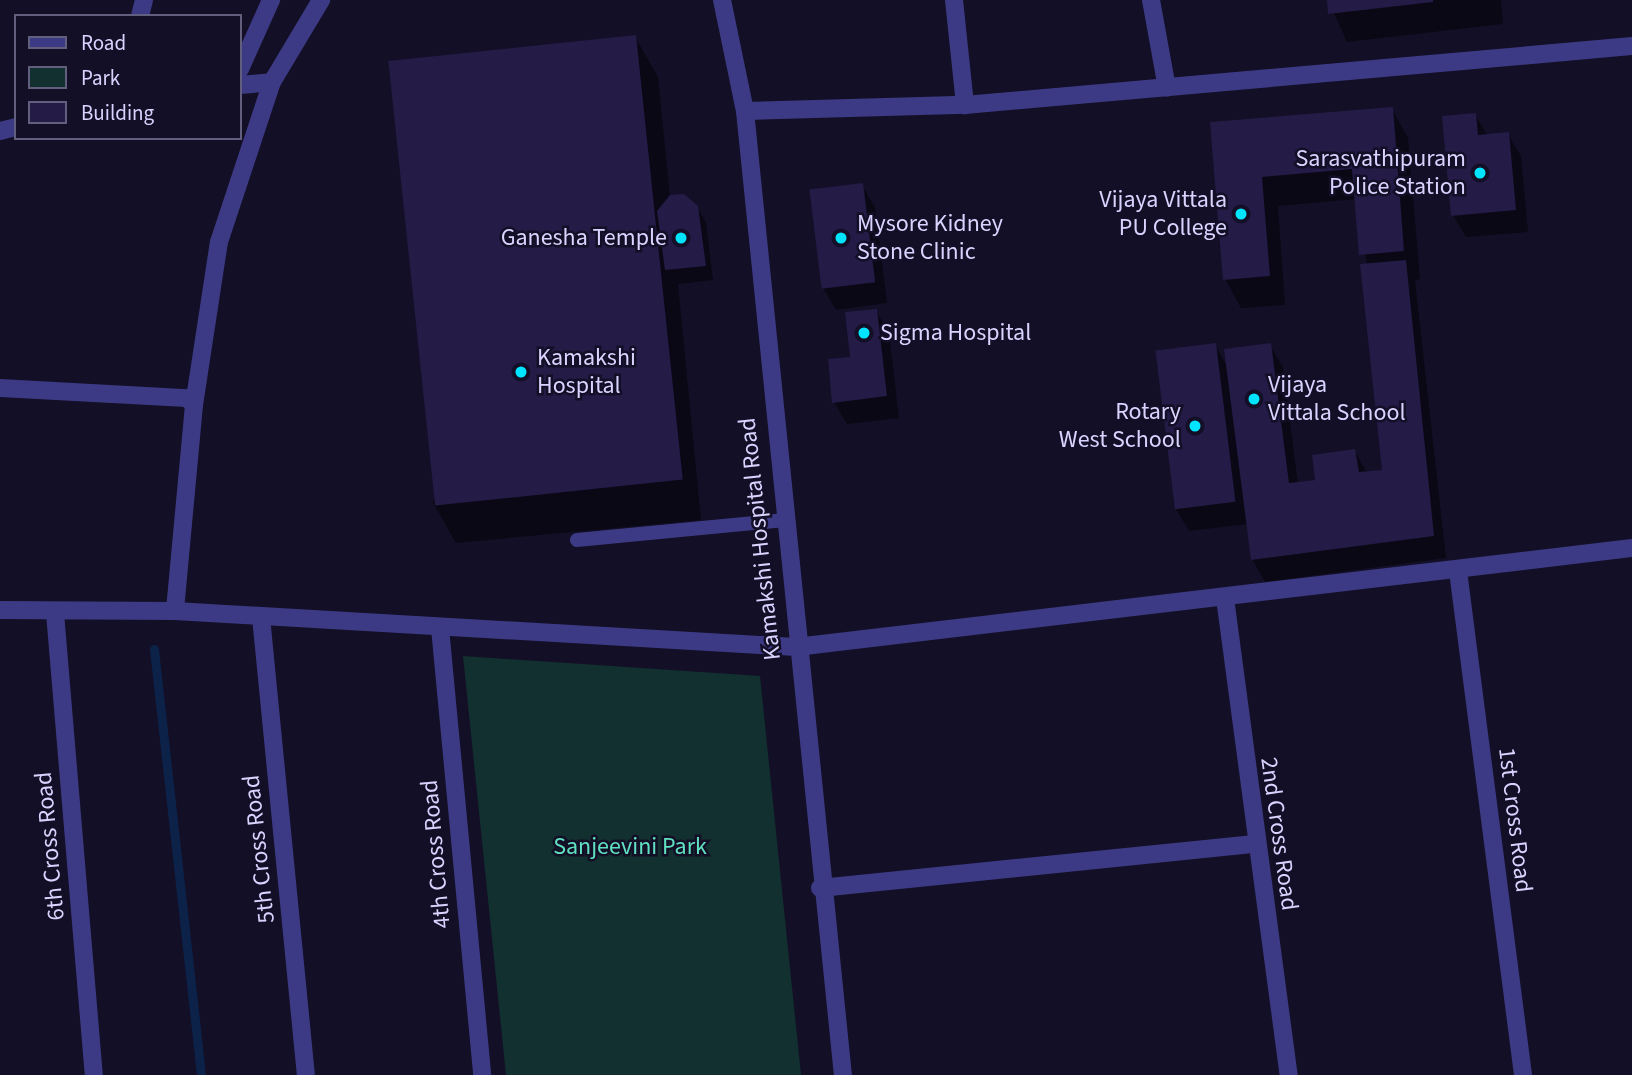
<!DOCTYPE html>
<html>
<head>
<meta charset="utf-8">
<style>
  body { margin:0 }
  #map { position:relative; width:1632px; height:1075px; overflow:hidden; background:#130f26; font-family:"Source Sans 3",sans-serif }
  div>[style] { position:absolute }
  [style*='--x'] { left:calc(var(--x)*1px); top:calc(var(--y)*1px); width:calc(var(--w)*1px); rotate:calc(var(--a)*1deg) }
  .green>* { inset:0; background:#12302f }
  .shadow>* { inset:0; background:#0007 }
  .stream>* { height:9px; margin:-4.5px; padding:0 4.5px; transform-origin:4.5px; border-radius:4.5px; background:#0c2248 }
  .building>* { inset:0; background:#241b47; transform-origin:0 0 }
  .service>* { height:14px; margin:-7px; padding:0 7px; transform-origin:7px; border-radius:7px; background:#3d3a85 }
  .minor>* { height:18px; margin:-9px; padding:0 9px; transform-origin:9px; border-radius:9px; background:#3d3a85 }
  .dots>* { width:19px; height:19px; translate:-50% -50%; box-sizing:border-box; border:4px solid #130f26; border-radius:50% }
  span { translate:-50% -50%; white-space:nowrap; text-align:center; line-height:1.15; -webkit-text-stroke:5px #130f26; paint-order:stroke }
  .poi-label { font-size:24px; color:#d9d4ff }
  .right { translate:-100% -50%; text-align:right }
  .left { translate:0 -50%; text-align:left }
  .street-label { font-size:24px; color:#d9d4ff }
  .park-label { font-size:24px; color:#5fe0c0 }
  .legend { position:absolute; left:14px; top:14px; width:228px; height:126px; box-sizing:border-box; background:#130f26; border:2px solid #625e7d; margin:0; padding:9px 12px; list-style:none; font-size:21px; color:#d9d4ff }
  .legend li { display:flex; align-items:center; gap:14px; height:35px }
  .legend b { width:35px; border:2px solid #625e7d }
</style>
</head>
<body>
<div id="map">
  <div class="green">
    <div style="clip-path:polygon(463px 656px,760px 676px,801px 1075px,506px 1075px)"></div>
  </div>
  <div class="shadow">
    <div style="clip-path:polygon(1328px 0,1501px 0,1503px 24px,1347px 42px)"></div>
    <div style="clip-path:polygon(635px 37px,658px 77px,670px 197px,697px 207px,706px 223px,713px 280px,678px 284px,701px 520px,456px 543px,433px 503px)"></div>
    <div style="clip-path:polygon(1392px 109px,1408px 138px,1420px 279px,1415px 280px,1446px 558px,1265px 582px,1252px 559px,1248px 524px,1189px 531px,1176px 509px,1215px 345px,1227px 366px,1270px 345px,1283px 367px,1298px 484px,1317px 481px,1355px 451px,1367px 473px,1383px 471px,1367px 265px,1356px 199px,1278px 206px,1285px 305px,1241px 308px,1225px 279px,1212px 123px)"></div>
    <div style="clip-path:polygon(1475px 115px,1488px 136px,1508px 134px,1521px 156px,1528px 232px,1466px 237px,1453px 215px)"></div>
    <div style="clip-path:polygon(862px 185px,875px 207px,887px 303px,836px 310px,823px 288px)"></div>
    <div style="clip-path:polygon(876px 311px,889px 333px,899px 418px,847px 424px,834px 402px)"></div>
  </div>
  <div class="stream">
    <div style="--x:154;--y:649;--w:429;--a:83.7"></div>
  </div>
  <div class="building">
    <div style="clip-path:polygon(1327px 0,1433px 0,1433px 2px,1328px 14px)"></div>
    <div style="left:636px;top:35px;width:447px;height:249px;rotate:84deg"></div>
    <div style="clip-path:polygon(1393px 107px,1404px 251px,1359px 255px,1352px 169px,1262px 177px,1270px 276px,1223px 280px,1210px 122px)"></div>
    <div style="clip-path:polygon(1476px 113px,1478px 135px,1509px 132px,1516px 210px,1451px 216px,1442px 116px)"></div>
    <div style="left:863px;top:183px;width:100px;height:54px;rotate:83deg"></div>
    <div style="clip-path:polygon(684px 194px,698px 206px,706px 266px,665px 270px,657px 211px,670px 195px)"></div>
    <div style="clip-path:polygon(1406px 260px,1434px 536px,1251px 560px,1224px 349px,1271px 343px,1289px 483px,1315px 480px,1312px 455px,1355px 449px,1359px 472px,1382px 470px,1360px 264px)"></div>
    <div style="clip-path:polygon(877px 309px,887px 396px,832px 403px,828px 359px,850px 357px,845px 312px)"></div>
    <div style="left:1216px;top:343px;width:160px;height:61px;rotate:83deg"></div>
  </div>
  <div class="service">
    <div style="--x:577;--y:540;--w:207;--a:-5.5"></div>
  </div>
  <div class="minor">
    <div style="--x:722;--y:0;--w:113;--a:78.3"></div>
    <div style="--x:745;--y:111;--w:969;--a:84.2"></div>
    <div style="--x:954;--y:0;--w:106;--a:84"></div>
    <div style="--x:1151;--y:0;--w:89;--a:79.7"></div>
    <div style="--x:140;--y:16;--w:16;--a:-76"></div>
    <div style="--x:240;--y:69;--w:76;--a:-65.8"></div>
    <div style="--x:240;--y:85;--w:32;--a:-5"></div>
    <div style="--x:272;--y:82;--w:96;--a:-59.1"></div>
    <div style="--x:745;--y:111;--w:220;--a:-1.6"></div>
    <div style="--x:965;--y:105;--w:670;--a:-5.05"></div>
    <div style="--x:0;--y:131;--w:16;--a:-14"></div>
    <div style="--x:0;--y:388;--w:187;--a:3.1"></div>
    <div style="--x:187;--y:398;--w:10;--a:45"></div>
    <div style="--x:194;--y:405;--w:207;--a:95.3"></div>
    <div style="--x:194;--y:405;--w:165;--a:-81.3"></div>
    <div style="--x:219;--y:242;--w:169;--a:-71.7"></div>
    <div style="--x:1458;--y:571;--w:508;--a:82.65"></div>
    <div style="--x:1225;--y:598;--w:481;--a:82.4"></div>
    <div style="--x:0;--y:610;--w:175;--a:0.3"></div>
    <div style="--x:175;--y:611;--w:622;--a:3.32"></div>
    <div style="--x:796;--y:647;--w:842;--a:-6.75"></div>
    <div style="--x:55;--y:613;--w:464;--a:85.2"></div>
    <div style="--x:261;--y:617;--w:460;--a:84.4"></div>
    <div style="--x:440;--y:628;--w:449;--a:84.6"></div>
    <div style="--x:820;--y:888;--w:437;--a:-5.8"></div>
  </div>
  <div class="dots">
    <div style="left:1480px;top:173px;background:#00e5ff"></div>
    <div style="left:1241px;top:214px;background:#00e5ff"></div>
    <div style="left:681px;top:238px;background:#00e5ff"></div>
    <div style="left:841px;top:238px;background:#00e5ff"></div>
    <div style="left:864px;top:333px;background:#00e5ff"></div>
    <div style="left:521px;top:372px;background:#00e5ff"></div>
    <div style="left:1254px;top:399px;background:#00e5ff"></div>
    <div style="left:1195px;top:426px;background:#00e5ff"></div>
  </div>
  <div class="poi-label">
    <span class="right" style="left:1466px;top:173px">Sarasvathipuram<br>Police Station</span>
    <span class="right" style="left:1227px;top:214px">Vijaya Vittala<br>PU College</span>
    <span class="left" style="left:857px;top:238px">Mysore Kidney<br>Stone Clinic</span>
    <span class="right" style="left:667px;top:238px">Ganesha Temple</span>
    <span class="left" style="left:880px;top:333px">Sigma Hospital</span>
    <span class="left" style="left:537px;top:372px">Kamakshi<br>Hospital</span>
    <span class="left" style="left:1268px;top:399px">Vijaya<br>Vittala School</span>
    <span class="right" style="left:1181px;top:426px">Rotary<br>West School</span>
  </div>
  <div class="street-label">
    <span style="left:760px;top:539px;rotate:-96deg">Kamakshi Hospital Road</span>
    <span style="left:1515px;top:820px;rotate:83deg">1st Cross Road</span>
    <span style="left:1279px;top:834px;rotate:82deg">2nd Cross Road</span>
    <span style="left:50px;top:846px;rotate:-95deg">6th Cross Road</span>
    <span style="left:259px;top:849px;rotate:-96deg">5th Cross Road</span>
    <span style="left:436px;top:854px;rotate:-95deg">4th Cross Road</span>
  </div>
  <div class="park-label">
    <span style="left:630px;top:847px">Sanjeevini Park</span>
  </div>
  <ul class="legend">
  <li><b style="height:9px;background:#3d3a85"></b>Road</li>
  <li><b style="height:19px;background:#12302f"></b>Park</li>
  <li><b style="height:19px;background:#241b47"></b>Building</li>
  </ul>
</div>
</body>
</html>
